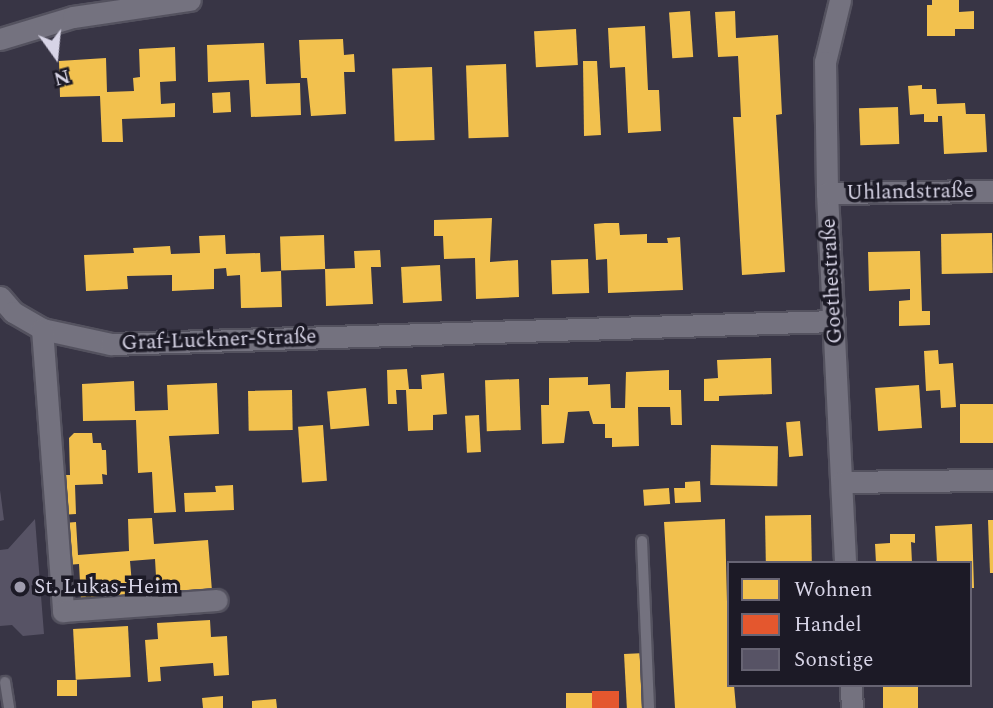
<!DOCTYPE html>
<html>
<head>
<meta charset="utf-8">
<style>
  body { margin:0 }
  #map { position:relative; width:993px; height:708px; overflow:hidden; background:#383545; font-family:Spectral,serif }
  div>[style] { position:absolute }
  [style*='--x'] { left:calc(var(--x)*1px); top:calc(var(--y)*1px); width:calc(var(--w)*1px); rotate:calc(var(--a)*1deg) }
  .homes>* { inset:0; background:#f2c14e; transform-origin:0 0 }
  .shops>* { inset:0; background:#e4572e; transform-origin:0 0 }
  .building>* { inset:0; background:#575365 }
  .roads { filter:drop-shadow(2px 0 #54525f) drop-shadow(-2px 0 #54525f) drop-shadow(0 2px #54525f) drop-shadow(0 -2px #54525f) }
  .lane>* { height:10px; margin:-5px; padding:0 5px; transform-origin:5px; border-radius:5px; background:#74727f }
  .street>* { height:21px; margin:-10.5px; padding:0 10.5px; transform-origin:10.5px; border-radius:10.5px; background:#74727f }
  .dots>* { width:19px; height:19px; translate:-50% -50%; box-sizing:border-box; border:4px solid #1c1a26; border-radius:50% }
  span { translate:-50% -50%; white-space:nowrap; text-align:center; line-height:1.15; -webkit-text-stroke:7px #1c1a26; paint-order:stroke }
  .street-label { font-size:21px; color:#d7d4e6 }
  .poi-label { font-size:21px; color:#d7d4e6 }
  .left { translate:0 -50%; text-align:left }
  .legend { position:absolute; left:727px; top:561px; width:245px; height:126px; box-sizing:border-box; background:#1c1a26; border:2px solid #676473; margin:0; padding:9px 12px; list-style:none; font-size:21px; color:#d7d4e6 }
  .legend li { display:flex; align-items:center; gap:14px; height:35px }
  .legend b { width:35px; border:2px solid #676473 }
  .north { position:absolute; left:21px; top:21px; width:70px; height:70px; -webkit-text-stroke:5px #1c1a26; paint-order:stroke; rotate:165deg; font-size:19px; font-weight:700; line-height:28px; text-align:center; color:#d7d4e6 }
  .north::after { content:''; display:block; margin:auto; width:24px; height:32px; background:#d7d4e6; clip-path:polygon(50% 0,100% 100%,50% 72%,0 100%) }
</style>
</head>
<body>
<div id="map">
  <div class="homes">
    <div style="clip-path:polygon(932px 0,959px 0,959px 12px,974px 11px,974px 29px,955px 29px,955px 36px,927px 36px,927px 5px,932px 5px)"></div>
    <div style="left:690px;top:11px;width:46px;height:21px;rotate:86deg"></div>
    <div style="clip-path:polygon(735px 11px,736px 38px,778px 35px,782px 114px,776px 115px,785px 272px,742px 275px,733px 117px,741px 117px,738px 56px,718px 57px,715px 12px)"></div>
    <div style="clip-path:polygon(645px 26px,648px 90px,659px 90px,661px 131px,628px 133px,625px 67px,610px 68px,608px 28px)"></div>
    <div style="left:576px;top:29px;width:36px;height:42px;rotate:87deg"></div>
    <div style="clip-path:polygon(343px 39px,344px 55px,354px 54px,355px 72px,344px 72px,346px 114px,311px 116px,307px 78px,301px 78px,299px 40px)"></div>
    <div style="clip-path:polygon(264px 43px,266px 84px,300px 83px,301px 115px,251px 117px,249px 80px,208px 82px,207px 45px)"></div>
    <div style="clip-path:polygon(175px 47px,176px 81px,160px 82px,161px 104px,175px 103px,175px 117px,122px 119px,123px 142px,102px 142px,100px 96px,60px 97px,59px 61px,106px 58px,107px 92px,134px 91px,133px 78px,140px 77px,139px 49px)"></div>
    <div style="clip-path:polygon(583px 61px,597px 61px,601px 135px,584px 136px)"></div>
    <div style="left:506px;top:64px;width:73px;height:40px;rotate:88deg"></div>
    <div style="left:432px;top:67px;width:73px;height:40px;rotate:88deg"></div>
    <div style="clip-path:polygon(922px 85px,922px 89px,936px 89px,937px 104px,965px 103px,966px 114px,985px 114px,987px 152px,944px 154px,942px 116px,938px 116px,938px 122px,924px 122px,924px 114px,910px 115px,908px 86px)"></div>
    <div style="left:230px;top:92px;width:20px;height:18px;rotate:87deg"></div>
    <div style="left:898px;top:107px;width:37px;height:39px;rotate:88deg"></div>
    <div style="clip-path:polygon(492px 218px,490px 262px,518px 260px,519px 297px,476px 299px,475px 258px,444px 259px,443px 236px,434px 236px,434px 220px)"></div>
    <div style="clip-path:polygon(605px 223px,619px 223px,620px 235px,647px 234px,647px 243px,668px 243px,667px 238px,680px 237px,683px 290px,608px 293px,607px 259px,596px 260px,594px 224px)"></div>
    <div style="left:992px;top:233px;width:40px;height:51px;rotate:89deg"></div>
    <div style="clip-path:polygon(225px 235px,226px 254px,260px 253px,261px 272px,281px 271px,282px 307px,241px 308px,240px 275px,227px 276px,226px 268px,214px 269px,214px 289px,172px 291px,172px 275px,127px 276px,128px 289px,86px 291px,84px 255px,134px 253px,133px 248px,170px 246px,171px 254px,200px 253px,199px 236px)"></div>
    <div style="left:324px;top:235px;width:34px;height:44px;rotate:88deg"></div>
    <div style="clip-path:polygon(380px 250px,381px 267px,371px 267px,373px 304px,326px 306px,325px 269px,355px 268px,354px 251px)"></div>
    <div style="clip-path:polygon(920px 251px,922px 311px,930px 311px,930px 325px,899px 326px,899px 301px,910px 300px,910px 289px,869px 291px,868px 252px)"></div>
    <div style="left:588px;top:259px;width:34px;height:37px;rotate:88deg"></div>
    <div style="left:440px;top:265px;width:36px;height:39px;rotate:87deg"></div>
    <div style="clip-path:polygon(938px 350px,939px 364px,953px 363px,956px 407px,941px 408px,940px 390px,926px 391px,924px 351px)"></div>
    <div style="clip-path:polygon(771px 358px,772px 394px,719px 396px,719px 401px,704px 401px,704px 379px,718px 378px,717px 360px)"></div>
    <div style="clip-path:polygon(407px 369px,409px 389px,422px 389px,421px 375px,444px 373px,447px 414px,433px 415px,433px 430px,408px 431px,406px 390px,396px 390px,397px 404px,388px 404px,387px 370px)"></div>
    <div style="clip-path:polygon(669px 370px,669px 390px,681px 390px,682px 425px,671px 425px,670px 407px,638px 407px,639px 446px,612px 447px,612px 438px,605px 438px,605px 424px,593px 424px,589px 411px,568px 412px,564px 443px,542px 444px,541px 405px,549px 405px,549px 378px,588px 377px,588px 385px,610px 384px,611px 408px,625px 408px,626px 372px)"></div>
    <div style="left:519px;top:379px;width:51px;height:34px;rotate:88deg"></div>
    <div style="clip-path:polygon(134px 381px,135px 411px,168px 410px,167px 385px,217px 383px,219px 434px,169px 436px,176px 512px,154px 513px,152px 472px,138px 473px,136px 420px,83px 421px,82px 384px)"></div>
    <div style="left:919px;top:385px;width:43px;height:44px;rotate:86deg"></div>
    <div style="left:366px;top:388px;width:38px;height:39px;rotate:85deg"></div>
    <div style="left:292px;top:390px;width:40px;height:44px;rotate:89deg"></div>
    <div style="left:993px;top:404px;width:39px;height:33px;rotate:90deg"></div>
    <div style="left:479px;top:415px;width:37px;height:14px;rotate:87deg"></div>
    <div style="left:800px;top:421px;width:35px;height:14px;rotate:85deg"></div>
    <div style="left:323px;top:425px;width:56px;height:25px;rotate:86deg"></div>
    <div style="clip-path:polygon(74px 433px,92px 433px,93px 443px,101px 443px,102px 450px,106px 450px,107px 475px,102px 474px,103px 484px,75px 485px,76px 514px,60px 515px,59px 475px,70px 475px,69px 438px)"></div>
    <div style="left:711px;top:445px;width:67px;height:40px;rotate:1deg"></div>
    <div style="clip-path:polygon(700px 481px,701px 502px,675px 503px,674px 488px,685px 488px,685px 482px)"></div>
    <div style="clip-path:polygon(233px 485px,234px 510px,185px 512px,184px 493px,216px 492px,215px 486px)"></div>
    <div style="left:669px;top:488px;width:16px;height:26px;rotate:86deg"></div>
    <div style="left:811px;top:515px;width:48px;height:46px;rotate:89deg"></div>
    <div style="clip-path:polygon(152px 518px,154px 544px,208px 540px,212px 591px,157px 594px,155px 559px,130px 561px,133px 596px,81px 600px,79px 564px,67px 565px,64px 523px,76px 522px,78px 555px,129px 551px,128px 519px)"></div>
    <div style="clip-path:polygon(725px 519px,729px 685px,734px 685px,736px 708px,675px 708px,664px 522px)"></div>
    <div style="clip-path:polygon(988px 520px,993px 520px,993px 573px,990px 573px)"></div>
    <div style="clip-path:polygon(972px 524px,974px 588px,970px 588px,970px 563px,937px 563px,935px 526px)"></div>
    <div style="clip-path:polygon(890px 534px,915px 534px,915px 543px,911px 542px,912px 563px,876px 563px,875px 544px,890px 543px)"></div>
    <div style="clip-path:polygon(210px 620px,211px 637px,227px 636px,229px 675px,214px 676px,213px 663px,160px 667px,161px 681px,148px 682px,145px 640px,158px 639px,157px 623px)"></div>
    <div style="left:128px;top:626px;width:51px;height:55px;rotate:87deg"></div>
    <div style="left:645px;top:653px;width:55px;height:21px;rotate:87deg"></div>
    <div style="left:57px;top:680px;width:20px;height:16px"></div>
    <div style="left:883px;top:685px;width:35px;height:23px"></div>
    <div style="left:592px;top:693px;width:15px;height:26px;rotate:90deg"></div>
    <div style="clip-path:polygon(223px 696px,223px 708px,203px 708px,202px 698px)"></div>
    <div style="clip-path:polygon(276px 699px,277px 708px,252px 708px,252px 701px)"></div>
  </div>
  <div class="shops">
    <div style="left:619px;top:691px;width:17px;height:27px;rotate:90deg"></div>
  </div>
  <div class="building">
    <div style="clip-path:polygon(0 490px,4px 520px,0 521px)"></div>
    <div style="clip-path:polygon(35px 519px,44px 634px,23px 636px,12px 625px,0 626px,0 550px,8px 549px)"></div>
  </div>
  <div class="roads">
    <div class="lane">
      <div style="--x:642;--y:541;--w:167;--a:87.6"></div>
      <div style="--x:5;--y:682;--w:26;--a:81"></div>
    </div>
    <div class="street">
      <div style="--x:840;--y:0;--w:64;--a:103.6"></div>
      <div style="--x:825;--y:62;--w:131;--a:89.1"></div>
      <div style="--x:827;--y:193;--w:370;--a:87.2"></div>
      <div style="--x:0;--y:39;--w:76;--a:-16.8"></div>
      <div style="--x:73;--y:17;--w:118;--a:-8.3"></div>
      <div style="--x:827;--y:193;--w:166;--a:-0.7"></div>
      <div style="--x:0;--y:297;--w:20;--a:49"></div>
      <div style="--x:13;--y:312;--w:34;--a:30"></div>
      <div style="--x:42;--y:329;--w:71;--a:12.3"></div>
      <div style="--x:111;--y:344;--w:723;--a:-1.82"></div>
      <div style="--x:42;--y:329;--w:283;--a:85.7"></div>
      <div style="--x:63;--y:611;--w:154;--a:-4.1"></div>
      <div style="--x:842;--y:482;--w:151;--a:-0.8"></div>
      <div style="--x:851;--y:685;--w:23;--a:88"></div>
    </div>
  </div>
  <div class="dots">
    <div style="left:20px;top:587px;background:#9f9cae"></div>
  </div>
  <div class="street-label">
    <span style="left:910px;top:192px;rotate:-1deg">Uhlandstraße</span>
    <span style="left:832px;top:281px;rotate:-93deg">Goethestraße</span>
    <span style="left:219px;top:340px;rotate:-2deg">Graf-Luckner-Straße</span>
  </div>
  <div class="poi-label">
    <span class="left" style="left:34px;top:587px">St. Lukas-Heim</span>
  </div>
  <ul class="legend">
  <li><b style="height:19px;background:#f2c14e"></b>Wohnen</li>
  <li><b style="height:19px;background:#e4572e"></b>Handel</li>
  <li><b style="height:19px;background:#575365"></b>Sonstige</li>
  </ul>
  <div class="north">N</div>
</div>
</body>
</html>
